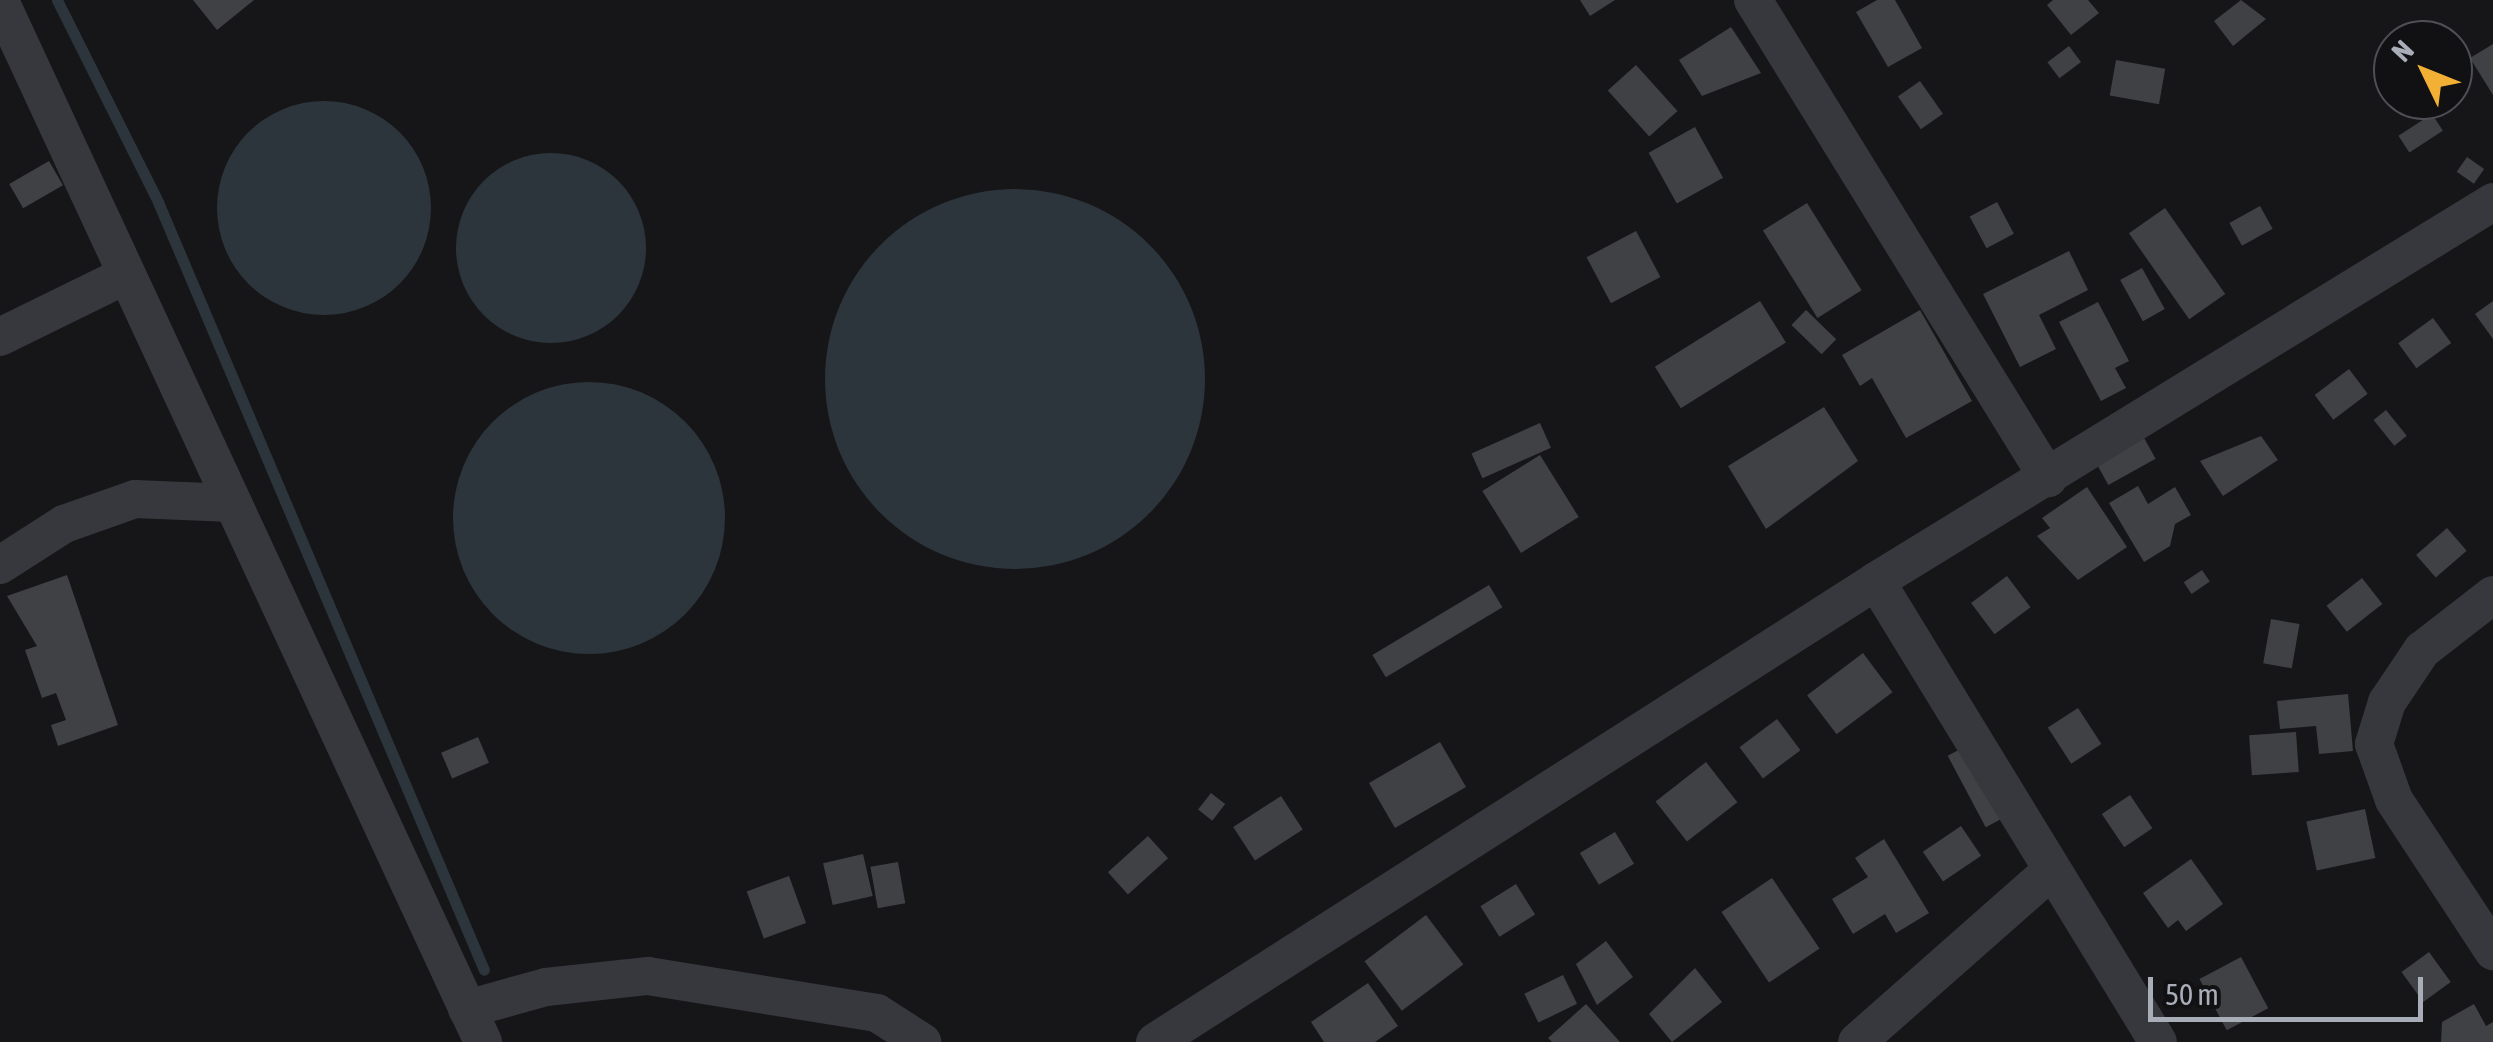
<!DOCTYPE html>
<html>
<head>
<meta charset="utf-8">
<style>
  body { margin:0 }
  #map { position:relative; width:2493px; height:1042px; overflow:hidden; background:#161618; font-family:"Asap Condensed",sans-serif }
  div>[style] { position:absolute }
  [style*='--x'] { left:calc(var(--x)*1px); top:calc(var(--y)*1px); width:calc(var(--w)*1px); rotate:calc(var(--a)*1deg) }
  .water>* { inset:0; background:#2c353c }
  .round { border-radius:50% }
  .stream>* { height:11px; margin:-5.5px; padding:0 5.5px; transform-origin:5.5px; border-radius:5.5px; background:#2c353c }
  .building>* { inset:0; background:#404145; transform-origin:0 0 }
  .minor>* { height:38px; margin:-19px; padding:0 19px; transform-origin:19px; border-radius:19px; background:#37383d }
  span { translate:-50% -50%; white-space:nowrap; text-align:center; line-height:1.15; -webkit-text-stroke:9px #111113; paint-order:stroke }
  .north { position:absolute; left:2373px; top:20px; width:100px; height:100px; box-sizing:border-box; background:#111113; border:2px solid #4d4f55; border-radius:50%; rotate:313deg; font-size:28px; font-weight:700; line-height:40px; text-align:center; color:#a8adb8 }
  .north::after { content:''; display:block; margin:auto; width:35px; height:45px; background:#f2b134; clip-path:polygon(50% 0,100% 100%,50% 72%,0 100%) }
  .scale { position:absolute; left:2148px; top:977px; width:275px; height:45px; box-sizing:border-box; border:5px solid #a8adb8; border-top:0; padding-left:12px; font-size:30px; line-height:35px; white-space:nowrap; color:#a8adb8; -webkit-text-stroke:8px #111113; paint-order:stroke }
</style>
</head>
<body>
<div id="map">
  <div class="water">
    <div class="round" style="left:217px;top:101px;width:214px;height:214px"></div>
    <div class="round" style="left:456px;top:153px;width:190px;height:190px"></div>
    <div class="round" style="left:825px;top:189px;width:380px;height:380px"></div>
    <div class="round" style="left:453px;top:382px;width:272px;height:272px"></div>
  </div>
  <div class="stream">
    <div style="--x:57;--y:0;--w:226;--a:63.4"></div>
    <div style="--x:158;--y:202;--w:834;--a:67"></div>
  </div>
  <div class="building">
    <div style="clip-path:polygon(193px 0,254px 0,217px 30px)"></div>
    <div style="clip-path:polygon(1580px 0,1615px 0,1590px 16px)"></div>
    <div style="clip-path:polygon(1877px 0,1895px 0,1922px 48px,1888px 67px,1856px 12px)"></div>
    <div style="clip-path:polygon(2053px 0,2088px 0,2099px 13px,2071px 35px,2047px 5px)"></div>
    <div style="clip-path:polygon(2241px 0,2266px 19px,2233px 46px,2214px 21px)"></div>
    <div style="clip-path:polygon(1731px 27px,1761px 73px,1702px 96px,1679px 60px)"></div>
    <div style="clip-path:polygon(2493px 44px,2493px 95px,2470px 58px)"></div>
    <div style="left:2069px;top:46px;width:20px;height:27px;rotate:53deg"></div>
    <div style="left:2116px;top:60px;width:50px;height:36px;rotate:10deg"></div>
    <div style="left:1636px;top:65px;width:62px;height:38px;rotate:48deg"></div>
    <div style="left:1920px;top:81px;width:40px;height:27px;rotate:55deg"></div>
    <div style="left:2432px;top:114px;width:20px;height:40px;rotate:57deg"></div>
    <div style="left:1695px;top:127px;width:58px;height:53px;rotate:61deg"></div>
    <div style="left:2467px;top:157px;width:21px;height:18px;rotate:35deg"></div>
    <div style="left:49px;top:161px;width:28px;height:46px;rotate:60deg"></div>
    <div style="left:1997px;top:202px;width:36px;height:31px;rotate:62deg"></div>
    <div style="left:1807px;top:203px;width:103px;height:52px;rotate:58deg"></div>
    <div style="left:2260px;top:206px;width:26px;height:35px;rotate:61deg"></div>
    <div style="left:2165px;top:208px;width:105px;height:44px;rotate:55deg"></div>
    <div style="left:1636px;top:231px;width:52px;height:56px;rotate:62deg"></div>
    <div style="clip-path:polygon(2069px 251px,2088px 290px,2039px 315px,2056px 349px,2020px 367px,1983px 294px)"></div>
    <div style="left:2142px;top:268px;width:47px;height:25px;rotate:61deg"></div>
    <div style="left:1760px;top:301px;width:49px;height:124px;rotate:58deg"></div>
    <div style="clip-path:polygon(2493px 301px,2493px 339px,2475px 314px)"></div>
    <div style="clip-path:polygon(2098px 302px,2129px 361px,2115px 368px,2126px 388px,2101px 401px,2059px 322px)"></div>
    <div style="left:1806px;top:310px;width:42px;height:21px;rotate:44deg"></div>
    <div style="clip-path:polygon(1920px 310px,1972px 401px,1906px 438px,1872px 378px,1860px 386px,1842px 355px)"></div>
    <div style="left:2433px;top:318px;width:31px;height:43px;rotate:54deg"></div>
    <div style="left:2349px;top:369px;width:31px;height:43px;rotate:53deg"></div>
    <div style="clip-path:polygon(1824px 407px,1858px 461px,1766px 529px,1728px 466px)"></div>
    <div style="left:2386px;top:410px;width:33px;height:16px;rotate:51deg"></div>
    <div style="left:1540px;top:423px;width:27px;height:75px;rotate:66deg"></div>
    <div style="left:2143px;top:436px;width:26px;height:54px;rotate:61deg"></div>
    <div style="clip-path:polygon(2261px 436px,2278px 460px,2223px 496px,2200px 461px)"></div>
    <div style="left:1540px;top:455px;width:73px;height:68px;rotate:58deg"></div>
    <div style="clip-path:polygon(2138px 486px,2148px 504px,2175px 487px,2191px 515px,2175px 524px,2170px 546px,2144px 562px,2109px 503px)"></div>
    <div style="clip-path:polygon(2087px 487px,2127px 547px,2078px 580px,2037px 536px,2050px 528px,2042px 518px)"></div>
    <div style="left:2447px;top:528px;width:30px;height:41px;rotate:49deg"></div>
    <div style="left:2202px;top:570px;width:14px;height:22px;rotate:56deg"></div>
    <div style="clip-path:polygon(67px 575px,118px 725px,58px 746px,51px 725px,66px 720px,56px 693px,42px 698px,25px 650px,37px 646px,7px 596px)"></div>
    <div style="left:2007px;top:576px;width:39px;height:45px;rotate:53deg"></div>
    <div style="left:2362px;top:578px;width:33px;height:45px;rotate:52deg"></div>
    <div style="left:1489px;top:585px;width:26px;height:136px;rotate:59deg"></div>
    <div style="left:2271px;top:619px;width:29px;height:45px;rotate:10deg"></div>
    <div style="left:1863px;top:653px;width:49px;height:70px;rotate:53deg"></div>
    <div style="clip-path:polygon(2348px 694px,2353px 751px,2319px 754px,2316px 726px,2280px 729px,2277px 701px)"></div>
    <div style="left:2078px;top:708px;width:43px;height:36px;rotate:57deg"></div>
    <div style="left:1777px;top:719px;width:39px;height:47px;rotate:53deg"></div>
    <div style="left:2296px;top:732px;width:40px;height:47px;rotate:86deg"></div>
    <div style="left:478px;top:737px;width:28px;height:40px;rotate:67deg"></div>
    <div style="left:1440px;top:742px;width:52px;height:82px;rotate:60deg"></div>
    <div style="left:1968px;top:745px;width:81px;height:23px;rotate:62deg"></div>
    <div style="left:1706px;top:762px;width:51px;height:64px;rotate:52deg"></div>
    <div style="left:1211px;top:793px;width:18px;height:21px;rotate:38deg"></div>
    <div style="left:2130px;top:795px;width:40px;height:34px;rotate:56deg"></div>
    <div style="left:1281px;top:796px;width:40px;height:57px;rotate:57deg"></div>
    <div style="left:2365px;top:809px;width:50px;height:60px;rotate:78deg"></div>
    <div style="left:1961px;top:826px;width:36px;height:46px;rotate:56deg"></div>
    <div style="left:1615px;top:832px;width:37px;height:41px;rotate:59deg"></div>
    <div style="left:1148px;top:836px;width:30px;height:54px;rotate:48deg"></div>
    <div style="clip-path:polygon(1884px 839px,1929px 913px,1896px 933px,1885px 914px,1853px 934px,1832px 899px,1868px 877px,1855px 858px)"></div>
    <div style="left:863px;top:854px;width:43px;height:41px;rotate:77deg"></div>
    <div style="clip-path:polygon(2191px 859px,2223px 904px,2186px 931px,2178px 920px,2168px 928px,2143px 893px)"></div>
    <div style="left:898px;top:862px;width:42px;height:28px;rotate:80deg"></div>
    <div style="left:789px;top:876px;width:50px;height:45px;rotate:70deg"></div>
    <div style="left:1772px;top:878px;width:85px;height:61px;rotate:56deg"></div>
    <div style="left:1516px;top:884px;width:36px;height:42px;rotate:58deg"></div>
    <div style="left:1426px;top:915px;width:62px;height:77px;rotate:53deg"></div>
    <div style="clip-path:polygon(1606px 941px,1633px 977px,1597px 1005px,1576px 964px)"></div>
    <div style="left:2429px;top:952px;width:37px;height:34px;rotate:54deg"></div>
    <div style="left:2241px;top:957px;width:58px;height:47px;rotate:62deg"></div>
    <div style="clip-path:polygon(1695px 968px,1722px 1002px,1672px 1042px,1649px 1014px)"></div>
    <div style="left:1563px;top:975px;width:32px;height:43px;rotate:64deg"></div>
    <div style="clip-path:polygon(1368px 983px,1398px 1026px,1375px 1042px,1324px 1042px,1311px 1022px)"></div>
    <div style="clip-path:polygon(1586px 1004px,1620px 1042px,1552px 1042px,1548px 1038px)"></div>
    <div style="clip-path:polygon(2474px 1004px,2486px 1026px,2493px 1022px,2493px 1042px,2441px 1042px,2442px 1022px)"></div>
  </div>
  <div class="minor">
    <div style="--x:1753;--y:0;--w:562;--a:58.32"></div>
    <div style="--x:0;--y:1;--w:1148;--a:65.11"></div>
    <div style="--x:0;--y:337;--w:140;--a:-26.2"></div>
    <div style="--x:0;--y:565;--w:76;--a:-32.6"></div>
    <div style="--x:64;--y:524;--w:75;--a:-19.4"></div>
    <div style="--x:135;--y:499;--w:97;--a:2.4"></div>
    <div style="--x:1876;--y:581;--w:540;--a:58.55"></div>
    <div style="--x:2493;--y:595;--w:90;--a:142.2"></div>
    <div style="--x:2422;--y:650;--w:63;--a:123.9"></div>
    <div style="--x:2387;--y:702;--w:44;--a:107.2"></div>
    <div style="--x:2374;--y:744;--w:59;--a:70.3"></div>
    <div style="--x:2394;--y:800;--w:181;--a:56.7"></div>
    <div style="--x:467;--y:1009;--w:82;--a:-15.6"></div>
    <div style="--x:546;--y:987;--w:103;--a:-6.2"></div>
    <div style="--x:648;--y:976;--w:232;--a:9.2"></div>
    <div style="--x:877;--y:1013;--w:54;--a:32.8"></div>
    <div style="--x:1155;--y:1042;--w:856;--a:-32.59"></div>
    <div style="--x:1876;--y:581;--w:724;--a:-31.56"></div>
    <div style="--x:1857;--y:1042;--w:260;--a:-41.4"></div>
  </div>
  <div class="north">N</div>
  <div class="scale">50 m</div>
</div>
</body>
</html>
